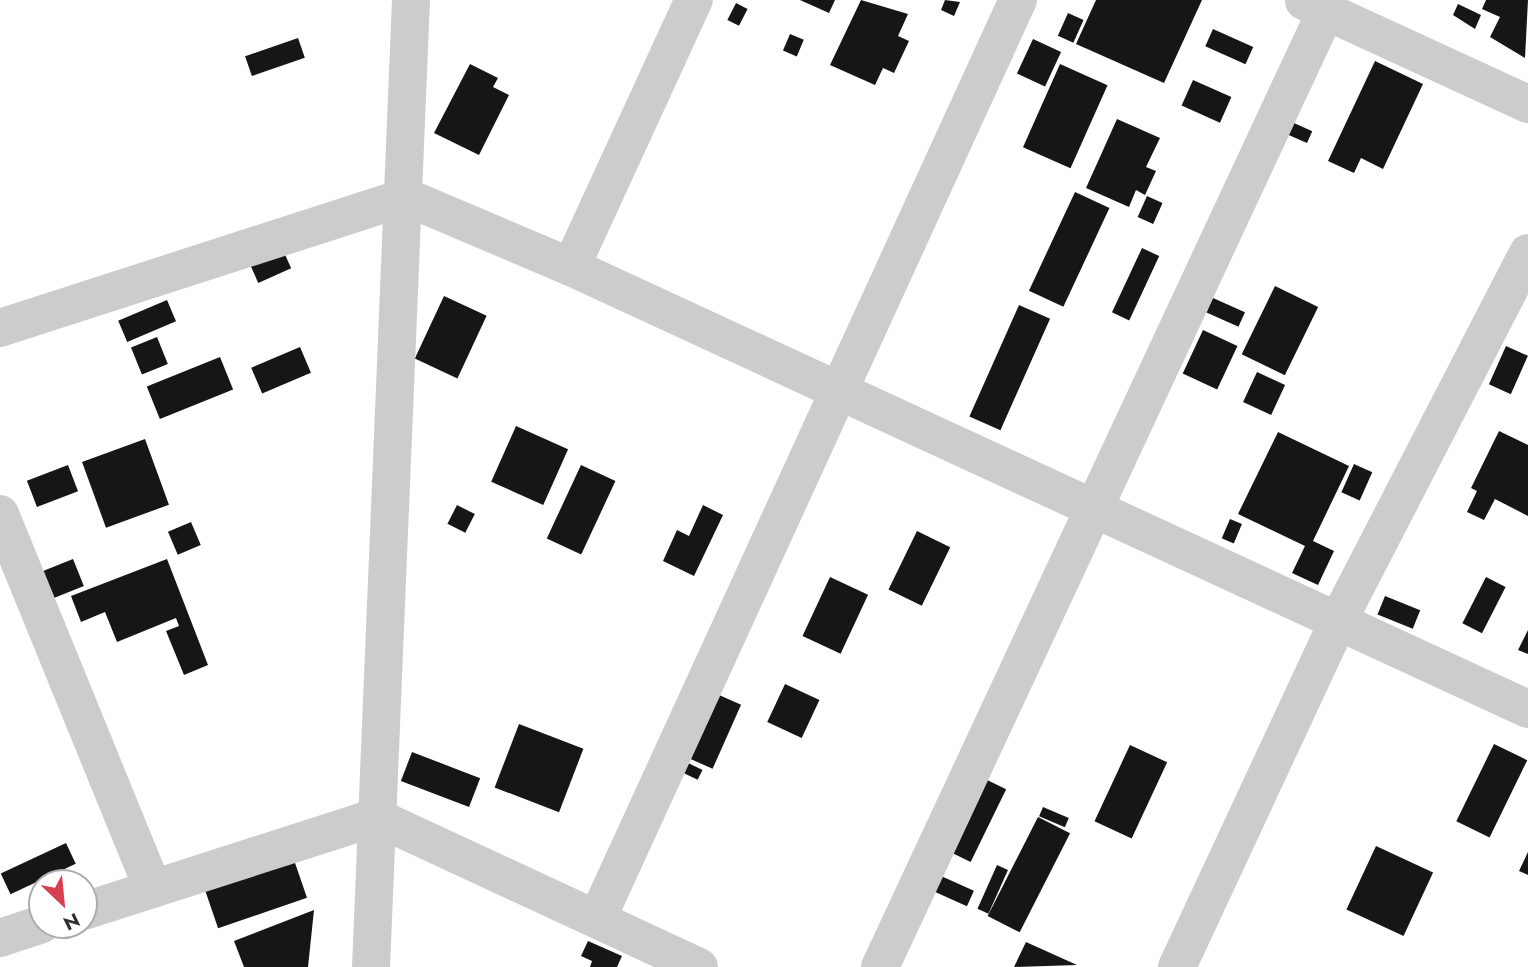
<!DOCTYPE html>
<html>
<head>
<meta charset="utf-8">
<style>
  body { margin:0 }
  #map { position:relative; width:1528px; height:967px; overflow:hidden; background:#fff; font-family:Jost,sans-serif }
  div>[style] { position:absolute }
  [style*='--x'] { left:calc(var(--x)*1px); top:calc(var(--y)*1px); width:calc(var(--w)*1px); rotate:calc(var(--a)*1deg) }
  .building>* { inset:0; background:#161616; transform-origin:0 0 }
  .minor>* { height:38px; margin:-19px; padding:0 19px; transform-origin:19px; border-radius:19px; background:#ccc }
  span { translate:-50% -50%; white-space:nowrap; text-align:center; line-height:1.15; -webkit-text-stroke:7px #fff; paint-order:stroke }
  .north { position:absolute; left:28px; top:869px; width:70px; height:70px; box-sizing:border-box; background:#fff; border:2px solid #acacac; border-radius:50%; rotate:154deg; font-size:19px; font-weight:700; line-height:28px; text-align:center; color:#2f2f2f }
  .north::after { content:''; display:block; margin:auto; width:24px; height:32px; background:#d74050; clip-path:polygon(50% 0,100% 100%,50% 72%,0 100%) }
</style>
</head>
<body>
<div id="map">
  <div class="building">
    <div style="clip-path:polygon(800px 0,835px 0,829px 13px)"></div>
    <div style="clip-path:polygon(861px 0,908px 14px,898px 36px,909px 41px,894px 73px,883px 68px,875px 85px,830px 65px)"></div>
    <div style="clip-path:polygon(945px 0,960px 2px,954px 16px,941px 10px)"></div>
    <div style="clip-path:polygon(1096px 0,1202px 0,1164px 83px,1076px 44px)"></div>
    <div style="clip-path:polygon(1486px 0,1528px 0,1525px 58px,1490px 37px,1500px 17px,1482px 9px)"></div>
    <div style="left:736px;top:3px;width:13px;height:19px;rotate:27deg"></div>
    <div style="clip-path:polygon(1458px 4px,1481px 15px,1475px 29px,1453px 15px)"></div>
    <div style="left:1068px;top:13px;width:17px;height:25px;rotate:24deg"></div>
    <div style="left:1213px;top:29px;width:44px;height:19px;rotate:24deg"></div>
    <div style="left:790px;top:34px;width:15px;height:18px;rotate:23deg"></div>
    <div style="left:298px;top:38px;width:21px;height:56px;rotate:71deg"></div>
    <div style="left:1033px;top:39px;width:31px;height:38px;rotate:25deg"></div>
    <div style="clip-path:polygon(1375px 61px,1423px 84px,1383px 169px,1361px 158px,1354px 173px,1328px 161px)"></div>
    <div style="clip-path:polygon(470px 64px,498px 78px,493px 87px,509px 95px,479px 155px,434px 133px)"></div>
    <div style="left:1060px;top:64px;width:52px;height:91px;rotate:24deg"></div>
    <div style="left:1193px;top:80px;width:42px;height:28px;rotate:24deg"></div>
    <div style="clip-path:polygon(1117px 119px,1160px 138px,1146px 167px,1156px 171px,1145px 195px,1136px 190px,1129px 207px,1086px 188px)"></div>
    <div style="left:1294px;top:123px;width:20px;height:13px;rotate:24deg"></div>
    <div style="left:1075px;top:192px;width:38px;height:109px;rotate:25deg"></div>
    <div style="left:1147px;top:196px;width:17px;height:23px;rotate:24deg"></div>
    <div style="left:1142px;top:248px;width:19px;height:71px;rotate:25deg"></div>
    <div style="left:283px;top:250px;width:20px;height:36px;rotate:66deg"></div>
    <div style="left:1275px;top:286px;width:48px;height:76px;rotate:26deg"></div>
    <div style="left:444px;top:296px;width:47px;height:69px;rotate:25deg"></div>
    <div style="left:1213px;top:298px;width:35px;height:16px;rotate:24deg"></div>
    <div style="left:167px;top:300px;width:23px;height:53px;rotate:67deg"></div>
    <div style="left:1019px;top:305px;width:34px;height:122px;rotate:24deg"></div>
    <div style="left:1203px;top:330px;width:38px;height:48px;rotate:25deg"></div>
    <div style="left:157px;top:337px;width:29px;height:28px;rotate:68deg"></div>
    <div style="left:1506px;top:346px;width:24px;height:42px;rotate:24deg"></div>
    <div style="left:300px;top:347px;width:28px;height:53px;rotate:67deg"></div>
    <div style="left:220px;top:357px;width:35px;height:79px;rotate:68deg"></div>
    <div style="left:1257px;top:372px;width:31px;height:33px;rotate:25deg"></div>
    <div style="left:516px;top:426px;width:57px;height:61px;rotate:24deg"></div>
    <div style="clip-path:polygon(1499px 431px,1528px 445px,1528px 516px,1495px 499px,1484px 520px,1467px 512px,1477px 491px,1471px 488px)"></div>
    <div style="clip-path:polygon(1278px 432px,1349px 466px,1313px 541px,1334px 551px,1318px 585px,1292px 573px,1305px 546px,1238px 514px)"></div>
    <div style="left:145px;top:439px;width:70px;height:67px;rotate:70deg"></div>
    <div style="left:1354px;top:464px;width:20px;height:31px;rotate:24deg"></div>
    <div style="left:68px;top:465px;width:28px;height:44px;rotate:69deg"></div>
    <div style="left:581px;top:465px;width:38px;height:81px;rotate:25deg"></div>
    <div style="left:457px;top:505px;width:20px;height:21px;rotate:27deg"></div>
    <div style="clip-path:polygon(703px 505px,723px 515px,694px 576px,663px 561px,677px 530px,689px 536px)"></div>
    <div style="left:1230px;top:519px;width:13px;height:21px;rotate:23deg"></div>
    <div style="left:191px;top:522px;width:25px;height:25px;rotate:67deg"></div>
    <div style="left:917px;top:531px;width:37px;height:65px;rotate:26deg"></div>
    <div style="left:73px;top:559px;width:29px;height:39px;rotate:68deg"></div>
    <div style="clip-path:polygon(167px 559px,208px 665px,184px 675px,166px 631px,179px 626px,176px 618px,117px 642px,105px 612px,81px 622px,71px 596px)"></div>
    <div style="left:830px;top:577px;width:42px;height:65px;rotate:25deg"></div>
    <div style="left:1486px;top:577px;width:22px;height:52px;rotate:27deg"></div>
    <div style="left:1385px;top:596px;width:38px;height:20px;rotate:22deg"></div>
    <div style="clip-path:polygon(1528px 630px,1528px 654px,1518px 650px)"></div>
    <div style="left:785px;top:684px;width:38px;height:42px;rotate:25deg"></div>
    <div style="left:710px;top:691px;width:34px;height:70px;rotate:24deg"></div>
    <div style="left:519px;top:724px;width:69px;height:68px;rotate:21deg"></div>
    <div style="left:1494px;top:744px;width:37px;height:86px;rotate:26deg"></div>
    <div style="left:1130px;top:745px;width:41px;height:84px;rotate:25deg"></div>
    <div style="left:412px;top:752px;width:73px;height:31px;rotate:21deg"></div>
    <div style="left:680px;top:759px;width:25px;height:11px;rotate:26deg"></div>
    <div style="left:981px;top:777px;width:28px;height:81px;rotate:26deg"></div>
    <div style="left:1043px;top:807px;width:28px;height:10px;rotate:23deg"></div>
    <div style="left:1038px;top:817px;width:36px;height:111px;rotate:27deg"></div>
    <div style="left:66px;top:843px;width:23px;height:72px;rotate:65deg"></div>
    <div style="left:1376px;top:846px;width:63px;height:70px;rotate:25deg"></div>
    <div style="clip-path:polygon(1528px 852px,1528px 875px,1519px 871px)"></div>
    <div style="left:293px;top:857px;width:43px;height:94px;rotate:71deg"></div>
    <div style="left:997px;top:865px;width:12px;height:48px;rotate:24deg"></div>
    <div style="left:941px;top:876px;width:36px;height:17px;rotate:24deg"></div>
    <div style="clip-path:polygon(314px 910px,308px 967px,244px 967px,234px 941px)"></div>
    <div style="clip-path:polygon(588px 941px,622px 956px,617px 967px,590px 967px,592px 961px,581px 956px)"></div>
    <div style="clip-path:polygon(1026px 942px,1077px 965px,1014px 967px)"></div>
  </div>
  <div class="minor">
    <div style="--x:1304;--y:1;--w:247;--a:24.7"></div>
    <div style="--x:571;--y:267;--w:294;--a:-65.3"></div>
    <div style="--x:0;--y:328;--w:427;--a:-17.9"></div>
    <div style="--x:406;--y:197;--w:179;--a:23"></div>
    <div style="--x:571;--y:267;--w:1054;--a:24.79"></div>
    <div style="--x:0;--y:514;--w:405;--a:67.8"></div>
    <div style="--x:84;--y:911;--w:307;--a:-17.8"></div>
    <div style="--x:376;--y:817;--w:356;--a:24.9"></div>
    <div style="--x:597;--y:919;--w:1011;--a:-65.39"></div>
    <div style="--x:0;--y:938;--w:44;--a:-18.4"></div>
    <div style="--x:371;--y:967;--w:968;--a:-87.63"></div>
    <div style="--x:880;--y:967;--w:1055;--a:-64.99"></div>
    <div style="--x:1177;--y:967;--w:382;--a:-65"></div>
    <div style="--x:1338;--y:621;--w:414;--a:-62.7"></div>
  </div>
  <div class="north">N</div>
</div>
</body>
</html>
